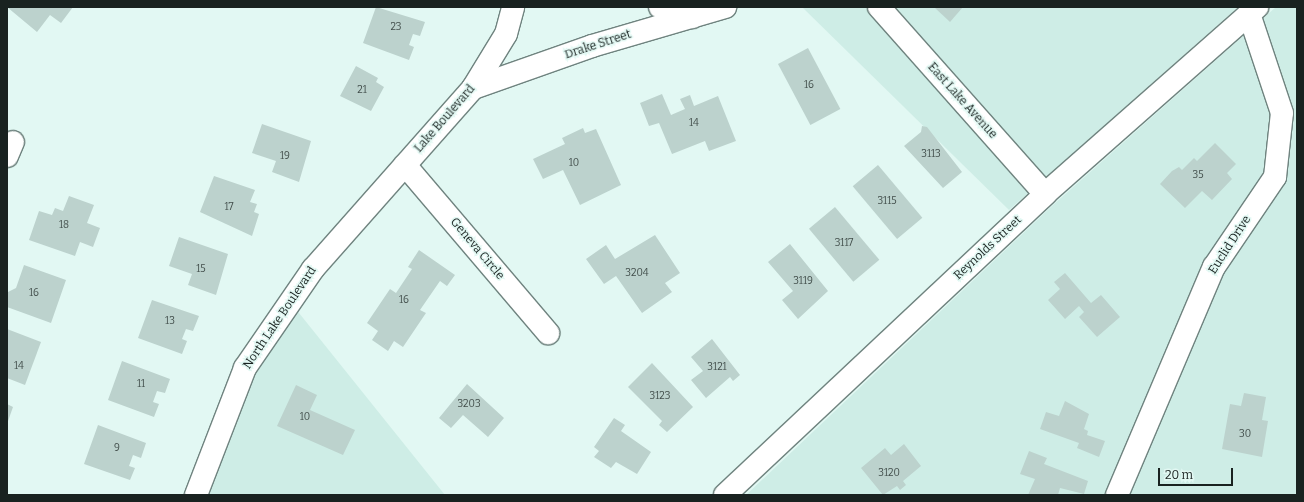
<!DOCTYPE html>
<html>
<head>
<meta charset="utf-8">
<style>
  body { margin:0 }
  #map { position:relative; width:1304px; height:502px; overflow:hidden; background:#e2f8f3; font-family:Bitter,serif }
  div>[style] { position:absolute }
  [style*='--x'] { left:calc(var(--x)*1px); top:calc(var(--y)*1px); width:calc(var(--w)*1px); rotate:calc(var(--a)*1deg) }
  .built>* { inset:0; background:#ceede6 }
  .building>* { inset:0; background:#bcd2cd; transform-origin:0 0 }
  .roads { filter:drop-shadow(1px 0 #6f837f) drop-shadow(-1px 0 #6f837f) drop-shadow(0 1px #6f837f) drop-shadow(0 -1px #6f837f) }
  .minor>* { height:22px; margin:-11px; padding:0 11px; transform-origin:11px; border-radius:11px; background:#fff }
  .secondary>* { height:22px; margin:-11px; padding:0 11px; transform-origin:11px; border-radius:11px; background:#fff }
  span { translate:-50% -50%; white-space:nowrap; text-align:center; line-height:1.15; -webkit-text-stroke:3px #e2f8f3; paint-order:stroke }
  .number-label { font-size:10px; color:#424e4b }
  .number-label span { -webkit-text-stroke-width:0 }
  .street-label { font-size:12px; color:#192220 }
  .frame { position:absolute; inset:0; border:8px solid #192220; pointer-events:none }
  .scale { position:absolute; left:1158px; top:468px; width:75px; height:18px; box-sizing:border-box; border:2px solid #192220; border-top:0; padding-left:5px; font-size:12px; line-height:14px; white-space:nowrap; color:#192220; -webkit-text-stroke:3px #e2f8f3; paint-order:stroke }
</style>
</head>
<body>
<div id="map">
  <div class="built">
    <div style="clip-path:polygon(802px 7px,1238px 7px,1009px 210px)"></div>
    <div style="clip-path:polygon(1276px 7px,1297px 7px,1297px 495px,746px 495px,1053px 205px)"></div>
    <div style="clip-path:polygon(287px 298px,445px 495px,201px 495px)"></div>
  </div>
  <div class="building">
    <div style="clip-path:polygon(7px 7px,73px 7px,61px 23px,50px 15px,37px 32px)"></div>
    <div style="clip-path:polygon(376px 7px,425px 22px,420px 36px,413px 34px,409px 45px,414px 47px,409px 60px,363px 43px)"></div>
    <div style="clip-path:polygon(934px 7px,963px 7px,950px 22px)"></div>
    <div style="left:808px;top:48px;width:69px;height:34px;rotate:62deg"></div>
    <div style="clip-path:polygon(356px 66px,378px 78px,376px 82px,384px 87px,371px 111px,340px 96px)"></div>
    <div style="clip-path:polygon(662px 94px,671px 115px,685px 109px,680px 99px,690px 95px,694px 106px,718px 96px,736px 141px,709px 151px,705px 141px,672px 154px,659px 123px,649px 126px,640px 103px)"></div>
    <div style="clip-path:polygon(262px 124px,311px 141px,299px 182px,272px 172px,276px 161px,252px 153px)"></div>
    <div style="clip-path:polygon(922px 126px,927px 127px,962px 172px,943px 188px,904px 146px,921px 132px)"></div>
    <div style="clip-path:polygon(583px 128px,585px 133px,596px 129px,621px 185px,580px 205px,563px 170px,543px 179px,533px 159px,565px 144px,562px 138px)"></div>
    <div style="clip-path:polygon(1215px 143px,1236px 164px,1227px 173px,1232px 179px,1212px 200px,1202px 191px,1185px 208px,1160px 184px,1172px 171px,1179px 167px,1182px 170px,1194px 158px,1197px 161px)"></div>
    <div style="left:878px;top:165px;width:69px;height:33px;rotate:50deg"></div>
    <div style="clip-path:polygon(214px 176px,255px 190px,250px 202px,257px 204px,254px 212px,259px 214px,252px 236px,200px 212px)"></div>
    <div style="clip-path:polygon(69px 196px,94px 205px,87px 223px,100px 228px,93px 247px,80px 242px,75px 256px,29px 240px,39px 211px,52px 215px,55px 208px,63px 211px)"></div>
    <div style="left:835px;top:207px;width:69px;height:34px;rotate:50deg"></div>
    <div style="clip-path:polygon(655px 235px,680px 273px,665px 283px,672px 292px,642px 313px,616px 276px,604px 284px,586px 259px,606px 245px,615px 259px)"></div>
    <div style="clip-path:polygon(179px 237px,228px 254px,216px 295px,188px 285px,192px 274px,169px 266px)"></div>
    <div style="clip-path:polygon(790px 244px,828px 291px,798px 319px,782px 300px,793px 291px,768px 262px)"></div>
    <div style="clip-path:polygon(419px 250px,455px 275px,447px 286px,440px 281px,420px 310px,426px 313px,403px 347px,394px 341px,388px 351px,372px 340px,378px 331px,367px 323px,390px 289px,396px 293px,412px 269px,408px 267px)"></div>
    <div style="clip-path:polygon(24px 265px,66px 280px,51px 323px,7px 307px,8px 292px,16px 288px)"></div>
    <div style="clip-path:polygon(1065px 273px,1091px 303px,1101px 295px,1120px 317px,1097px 337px,1079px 317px,1084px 312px,1079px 306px,1065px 319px,1048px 300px,1060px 289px,1054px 282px)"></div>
    <div style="clip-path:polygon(152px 300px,199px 316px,193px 331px,186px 329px,182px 339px,187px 341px,182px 354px,138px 338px)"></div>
    <div style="clip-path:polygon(7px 329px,41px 342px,25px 385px,7px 378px)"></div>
    <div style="clip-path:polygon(712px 339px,740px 375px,733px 381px,730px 377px,706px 398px,691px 380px,703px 371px,691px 357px)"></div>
    <div style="clip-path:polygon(122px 361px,170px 379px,165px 393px,157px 391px,153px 402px,159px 404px,154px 417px,108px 400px)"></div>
    <div style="clip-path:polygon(652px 363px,693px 407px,667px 432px,659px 425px,662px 421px,628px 387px)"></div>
    <div style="clip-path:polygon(467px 384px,504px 418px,488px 437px,463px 415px,451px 428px,439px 418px)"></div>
    <div style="clip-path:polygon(296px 385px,317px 395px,310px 410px,355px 430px,343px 455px,277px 426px)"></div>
    <div style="clip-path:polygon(1244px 393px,1266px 397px,1262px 420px,1268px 421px,1262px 457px,1222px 449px,1230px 404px,1241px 406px)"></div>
    <div style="clip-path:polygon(1065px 401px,1089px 414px,1084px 429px,1088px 431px,1087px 435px,1105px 441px,1099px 457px,1077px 448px,1079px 443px,1040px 429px,1046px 412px,1059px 416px)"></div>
    <div style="clip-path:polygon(7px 404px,13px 407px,7px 424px)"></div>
    <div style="clip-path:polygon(614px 418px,625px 425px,621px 431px,651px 452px,637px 474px,616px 462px,611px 468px,594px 457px,599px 451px,594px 447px)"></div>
    <div style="clip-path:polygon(98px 425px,146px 443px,141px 458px,133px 455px,129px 466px,135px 468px,130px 480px,84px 464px)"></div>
    <div style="clip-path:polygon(904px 444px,921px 466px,903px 481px,906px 485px,900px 490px,897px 486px,883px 495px,861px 468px,885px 448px,891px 455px)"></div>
    <div style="clip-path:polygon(1029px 451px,1047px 458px,1044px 464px,1088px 481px,1084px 494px,1060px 488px,1058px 495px,1028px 495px,1035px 479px,1020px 474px)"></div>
  </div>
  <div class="roads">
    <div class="minor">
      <div style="--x:660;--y:7;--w:34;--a:17"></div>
      <div style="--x:879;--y:7;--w:250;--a:48.4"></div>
      <div style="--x:473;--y:88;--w:126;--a:-19.4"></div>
      <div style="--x:592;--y:46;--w:139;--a:-16.3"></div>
      <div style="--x:7;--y:156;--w:15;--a:-67"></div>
      <div style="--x:405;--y:165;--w:221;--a:49.6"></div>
      <div style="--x:196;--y:495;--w:136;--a:-68.9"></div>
      <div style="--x:245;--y:368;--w:120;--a:-55.5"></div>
      <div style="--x:313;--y:269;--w:242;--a:-48.5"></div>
      <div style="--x:473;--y:88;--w:63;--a:-58.6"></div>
      <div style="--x:506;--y:34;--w:28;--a:-75"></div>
      <div style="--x:1117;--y:495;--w:248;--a:-67"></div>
      <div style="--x:1214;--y:267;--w:109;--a:-55.9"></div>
      <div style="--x:1275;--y:177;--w:64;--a:-83.8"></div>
      <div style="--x:1282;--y:113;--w:104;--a:-108.4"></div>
    </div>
    <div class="secondary">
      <div style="--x:725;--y:495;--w:439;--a:-43.2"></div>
      <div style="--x:1045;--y:194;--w:283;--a:-41.4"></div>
    </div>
  </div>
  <div class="number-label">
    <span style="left:396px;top:28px">23</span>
    <span style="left:809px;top:86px">16</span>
    <span style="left:362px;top:91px">21</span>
    <span style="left:694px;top:124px">14</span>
    <span style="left:931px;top:155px">3113</span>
    <span style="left:285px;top:157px">19</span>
    <span style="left:574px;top:164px">10</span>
    <span style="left:1198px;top:176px">35</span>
    <span style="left:887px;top:202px">3115</span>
    <span style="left:229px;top:208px">17</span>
    <span style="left:64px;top:226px">18</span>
    <span style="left:844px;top:244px">3117</span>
    <span style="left:201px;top:270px">15</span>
    <span style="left:637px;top:274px">3204</span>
    <span style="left:803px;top:282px">3119</span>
    <span style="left:34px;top:294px">16</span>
    <span style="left:404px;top:301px">16</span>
    <span style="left:170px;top:322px">13</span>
    <span style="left:19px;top:367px">14</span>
    <span style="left:717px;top:368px">3121</span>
    <span style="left:141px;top:385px">11</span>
    <span style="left:660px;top:397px">3123</span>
    <span style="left:469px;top:405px">3203</span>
    <span style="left:305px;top:418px">10</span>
    <span style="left:1245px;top:435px">30</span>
    <span style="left:117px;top:449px">9</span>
    <span style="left:889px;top:474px">3120</span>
  </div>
  <div class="street-label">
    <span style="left:598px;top:45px;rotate:-18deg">Drake Street</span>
    <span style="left:962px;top:101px;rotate:48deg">East Lake Avenue</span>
    <span style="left:445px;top:119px;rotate:-49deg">Lake Boulevard</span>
    <span style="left:1230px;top:245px;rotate:-57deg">Euclid Drive</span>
    <span style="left:988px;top:248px;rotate:-43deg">Reynolds Street</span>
    <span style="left:477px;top:249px;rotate:50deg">Geneva Circle</span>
    <span style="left:280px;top:318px;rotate:-56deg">North Lake Boulevard</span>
  </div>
  <div class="frame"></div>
  <div class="scale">20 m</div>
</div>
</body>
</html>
